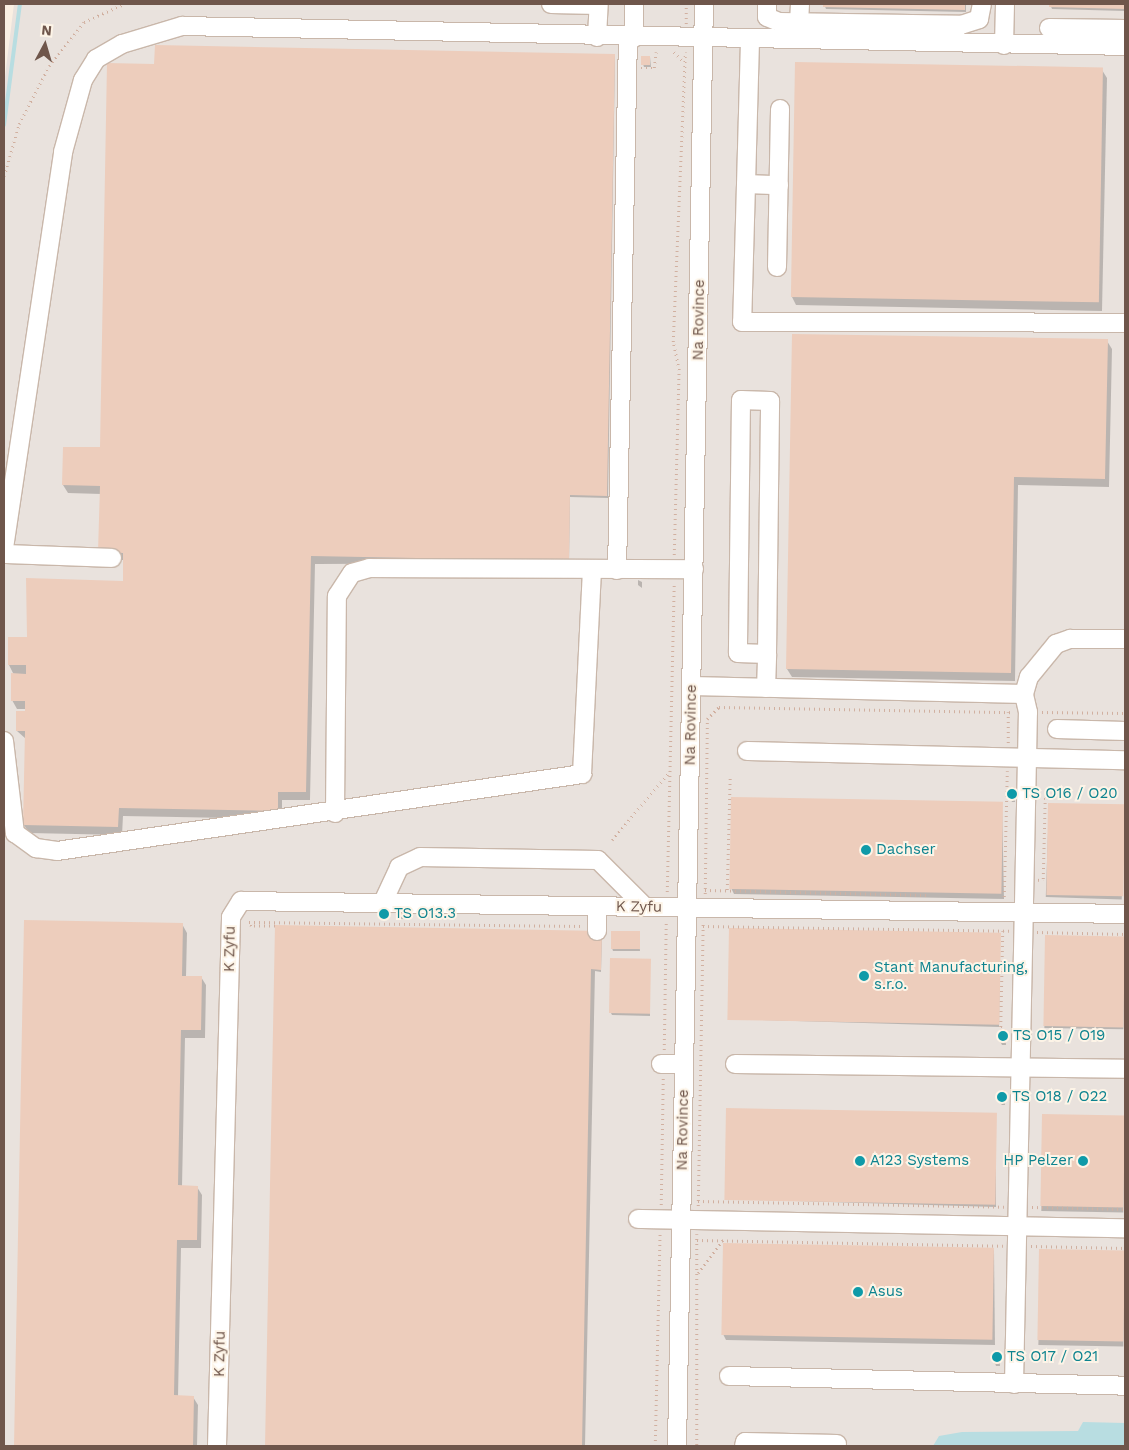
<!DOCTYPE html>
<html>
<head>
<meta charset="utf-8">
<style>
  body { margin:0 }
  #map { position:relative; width:1129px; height:1450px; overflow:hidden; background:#faefe2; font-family:"Work Sans",sans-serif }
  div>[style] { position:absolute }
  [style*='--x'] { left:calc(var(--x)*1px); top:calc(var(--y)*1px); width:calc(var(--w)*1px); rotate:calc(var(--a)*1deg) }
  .industrial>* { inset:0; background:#e9e2dd }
  .water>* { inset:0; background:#b8dde1 }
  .shadow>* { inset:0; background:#0003; transform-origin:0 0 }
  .stream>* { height:4px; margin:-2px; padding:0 2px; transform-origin:2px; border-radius:2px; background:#b8dde1 }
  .building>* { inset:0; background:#edcdbc; transform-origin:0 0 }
  .path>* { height:2.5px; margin-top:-1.25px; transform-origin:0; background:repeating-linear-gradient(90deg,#d1b0a0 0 1px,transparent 0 5px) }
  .roads { filter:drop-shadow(1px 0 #c9b7aa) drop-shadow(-1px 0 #c9b7aa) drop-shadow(0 1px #c9b7aa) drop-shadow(0 -1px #c9b7aa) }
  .minor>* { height:18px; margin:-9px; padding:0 9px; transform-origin:9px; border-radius:9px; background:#fff }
  .dots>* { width:14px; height:14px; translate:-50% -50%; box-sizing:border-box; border:2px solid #fdf4e7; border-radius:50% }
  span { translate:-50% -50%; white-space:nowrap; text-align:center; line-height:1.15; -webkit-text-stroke:4px #fdf4e7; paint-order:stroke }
  .street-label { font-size:15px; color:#6f564b }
  .culture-label { font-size:15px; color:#0d838f }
  .left { translate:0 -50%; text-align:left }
  .right { translate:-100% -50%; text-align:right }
  .frame { position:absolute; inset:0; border:5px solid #6f564b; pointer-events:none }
  .north { position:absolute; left:20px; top:20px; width:50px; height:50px; -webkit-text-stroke:4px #fdf4e7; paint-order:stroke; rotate:6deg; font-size:14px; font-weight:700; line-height:20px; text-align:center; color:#6f564b }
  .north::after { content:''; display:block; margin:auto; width:18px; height:22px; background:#6f564b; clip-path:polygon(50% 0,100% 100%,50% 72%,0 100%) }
</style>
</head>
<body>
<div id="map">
  <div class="industrial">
    <div style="clip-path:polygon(14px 4px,1125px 4px,1125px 1446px,4px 1446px,4px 85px)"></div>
  </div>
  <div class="water">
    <div style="clip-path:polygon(1083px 1422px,1125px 1423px,1125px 1446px,933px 1446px,939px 1436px,962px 1432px,1078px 1431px)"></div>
  </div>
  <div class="shadow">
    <div style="clip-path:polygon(824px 4px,966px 4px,966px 12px,826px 9px)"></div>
    <div style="clip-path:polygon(1050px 4px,1125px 4px,1125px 11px,1052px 9px)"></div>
    <div style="clip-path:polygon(615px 55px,608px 498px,570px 497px,569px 563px,315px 564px,310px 800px,282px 800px,282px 819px,123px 816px,122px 835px,29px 833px,24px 825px,26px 739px,17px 731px,27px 709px,17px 709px,12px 700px,14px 675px,9px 665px,28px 638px,124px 582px,125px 560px,104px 560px,101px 494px,68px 493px,63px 485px,64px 448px,101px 449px,156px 65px)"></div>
    <div style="clip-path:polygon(650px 57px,651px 67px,644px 67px,643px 64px)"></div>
    <div style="clip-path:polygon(1102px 70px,1107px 78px,1102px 311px,796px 305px,792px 297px)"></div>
    <div style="clip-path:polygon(1107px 341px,1112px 349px,1109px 487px,1018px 485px,1015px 681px,792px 677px,787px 669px)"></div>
    <div style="clip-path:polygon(638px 580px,642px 582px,642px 588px,638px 585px)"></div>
    <div style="clip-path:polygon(1014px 788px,1015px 802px,1012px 802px,1011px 800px)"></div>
    <div style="clip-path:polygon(1002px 803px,1004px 899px,734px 894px,731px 888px)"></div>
    <div style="left:1049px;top:804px;width:76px;height:93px;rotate:2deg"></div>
    <div style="clip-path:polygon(388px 913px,390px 918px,380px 916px)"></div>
    <div style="clip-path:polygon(405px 914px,406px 919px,399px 919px,397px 917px)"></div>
    <div style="clip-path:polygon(25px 921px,182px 924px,187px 933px,186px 977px,201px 977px,206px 985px,205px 1038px,185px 1038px,182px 1187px,197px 1187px,202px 1195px,201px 1248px,181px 1248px,178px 1397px,193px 1397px,198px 1405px,197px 1446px,15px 1446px)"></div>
    <div style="clip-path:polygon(277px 926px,602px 935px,601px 972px,595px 971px,585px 1446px,267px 1446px)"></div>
    <div style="clip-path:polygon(639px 933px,640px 951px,613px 951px,612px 948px)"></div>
    <div style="clip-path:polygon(1000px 934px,999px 1027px,729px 1019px)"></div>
    <div style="left:1046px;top:936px;width:79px;height:92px;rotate:1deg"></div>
    <div style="clip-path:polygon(650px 960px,650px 1016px,612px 1015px,611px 1013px)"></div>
    <div style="clip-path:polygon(1005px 1030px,1006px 1045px,1002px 1045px,1001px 1043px)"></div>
    <div style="clip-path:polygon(1004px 1091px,1005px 1105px,1002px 1105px,1000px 1103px)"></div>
    <div style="clip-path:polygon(996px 1114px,996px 1207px,725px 1199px)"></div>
    <div style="left:1043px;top:1115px;width:82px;height:96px;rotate:1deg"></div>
    <div style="clip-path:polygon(994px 1250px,995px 1345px,726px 1340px,723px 1334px)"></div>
    <div style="left:1040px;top:1251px;width:85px;height:94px;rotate:1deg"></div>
    <div style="clip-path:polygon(999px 1352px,1000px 1366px,996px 1366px,995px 1363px)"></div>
  </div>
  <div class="stream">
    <div style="--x:4;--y:125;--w:122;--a:-82.5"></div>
  </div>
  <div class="building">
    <div style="clip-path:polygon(823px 4px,965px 4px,965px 10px,823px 7px)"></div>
    <div style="clip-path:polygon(1049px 4px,1125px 4px,1125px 9px,1049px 7px)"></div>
    <div style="clip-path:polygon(155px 45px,615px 54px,607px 496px,570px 495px,569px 561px,311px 556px,306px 792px,278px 792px,278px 811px,119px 808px,118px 827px,23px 825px,25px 731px,16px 731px,16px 711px,25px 711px,25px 701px,11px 701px,11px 673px,26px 674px,26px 665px,8px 665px,8px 637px,27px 637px,26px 578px,123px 581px,123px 553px,98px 552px,100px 486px,62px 485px,63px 447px,100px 447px,107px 63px,154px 64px)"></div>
    <div style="left:641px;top:56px;width:9px;height:9px"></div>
    <div style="left:795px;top:62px;width:308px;height:235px;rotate:1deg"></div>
    <div style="clip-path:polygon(792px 334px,1108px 339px,1105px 479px,1014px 477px,1011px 673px,786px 669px)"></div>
    <div style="left:1010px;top:787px;width:5px;height:13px"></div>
    <div style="left:731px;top:797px;width:272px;height:92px;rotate:1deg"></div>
    <div style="left:1048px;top:803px;width:77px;height:92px;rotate:1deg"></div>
    <div style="left:379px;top:912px;width:10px;height:5px"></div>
    <div style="left:396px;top:912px;width:10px;height:5px"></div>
    <div style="clip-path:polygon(24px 920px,183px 923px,182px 976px,202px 976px,201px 1030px,181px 1030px,178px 1185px,198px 1186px,197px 1240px,177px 1240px,174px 1395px,194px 1396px,193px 1446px,14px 1446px)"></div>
    <div style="clip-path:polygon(275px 925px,602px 931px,601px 970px,591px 969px,582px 1446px,265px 1446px)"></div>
    <div style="left:729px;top:928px;width:272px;height:92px;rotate:1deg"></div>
    <div style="left:611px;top:931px;width:29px;height:18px"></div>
    <div style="left:1045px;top:935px;width:80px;height:91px;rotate:1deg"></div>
    <div style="left:610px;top:958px;width:41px;height:55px;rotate:1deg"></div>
    <div style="left:1000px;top:1029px;width:6px;height:14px"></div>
    <div style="left:1000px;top:1090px;width:5px;height:13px"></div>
    <div style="left:726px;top:1108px;width:271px;height:92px;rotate:1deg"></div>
    <div style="left:1042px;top:1114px;width:83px;height:92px;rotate:1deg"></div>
    <div style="left:723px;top:1243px;width:271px;height:92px;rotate:1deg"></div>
    <div style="left:1039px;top:1249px;width:86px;height:91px;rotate:1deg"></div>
    <div style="clip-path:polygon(995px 1351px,999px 1351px,999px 1364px,994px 1364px)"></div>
  </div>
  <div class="path">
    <div style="--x:686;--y:24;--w:20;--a:-90"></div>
    <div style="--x:674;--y:52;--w:14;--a:45"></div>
    <div style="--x:641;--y:68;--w:13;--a:0"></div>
    <div style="--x:654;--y:68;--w:16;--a:-83"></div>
    <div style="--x:4;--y:176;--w:54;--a:-73.9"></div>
    <div style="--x:19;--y:124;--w:65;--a:-62.7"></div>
    <div style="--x:49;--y:66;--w:56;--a:-51.5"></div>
    <div style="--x:84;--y:22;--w:44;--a:-24.2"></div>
    <div style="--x:674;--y:555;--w:185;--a:-88.5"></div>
    <div style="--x:679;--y:370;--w:29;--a:-102"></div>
    <div style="--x:673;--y:342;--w:290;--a:-87.6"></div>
    <div style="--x:1042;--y:712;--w:83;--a:0.7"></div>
    <div style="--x:1008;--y:743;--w:31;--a:-90"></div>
    <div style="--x:612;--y:840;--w:90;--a:-50"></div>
    <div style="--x:1038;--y:880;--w:5;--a:-11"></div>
    <div style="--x:1043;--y:879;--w:80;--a:-88.6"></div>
    <div style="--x:1045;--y:799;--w:4;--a:-153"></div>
    <div style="--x:705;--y:890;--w:223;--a:1.3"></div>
    <div style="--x:727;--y:890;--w:114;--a:-88.5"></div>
    <div style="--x:667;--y:892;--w:309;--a:-88.7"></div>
    <div style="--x:705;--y:894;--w:175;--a:-89.3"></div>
    <div style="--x:707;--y:719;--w:17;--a:-45"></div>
    <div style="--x:719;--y:707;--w:295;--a:1"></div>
    <div style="--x:1004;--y:897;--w:126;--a:-88.6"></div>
    <div style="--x:275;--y:926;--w:24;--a:180"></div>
    <div style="--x:251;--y:926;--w:4;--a:-117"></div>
    <div style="--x:249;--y:922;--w:335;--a:0.7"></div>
    <div style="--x:703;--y:926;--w:306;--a:0.9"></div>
    <div style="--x:1003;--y:931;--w:96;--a:91.2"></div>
    <div style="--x:1001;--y:1027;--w:5;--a:0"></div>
    <div style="--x:1037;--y:932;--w:88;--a:1.3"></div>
    <div style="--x:664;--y:1050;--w:130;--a:-89.1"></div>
    <div style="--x:698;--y:1201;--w:306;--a:1.1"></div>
    <div style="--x:661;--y:1205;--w:127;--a:-89.1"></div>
    <div style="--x:698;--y:1206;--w:284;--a:-89"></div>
    <div style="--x:1032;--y:1207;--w:93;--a:1.2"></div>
    <div style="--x:697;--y:1234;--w:212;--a:90"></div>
    <div style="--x:697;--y:1240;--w:306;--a:1.1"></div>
    <div style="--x:1031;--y:1246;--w:94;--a:1.2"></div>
    <div style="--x:698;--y:1273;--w:41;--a:-52.9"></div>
    <div style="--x:655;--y:1446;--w:213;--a:-88.7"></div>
  </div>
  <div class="roads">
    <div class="minor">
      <div style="--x:551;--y:4;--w:47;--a:1.2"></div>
      <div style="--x:634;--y:4;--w:34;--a:90"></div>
      <div style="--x:767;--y:4;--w:13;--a:90"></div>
      <div style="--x:767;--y:17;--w:13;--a:23"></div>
      <div style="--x:779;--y:22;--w:182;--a:0.9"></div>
      <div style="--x:961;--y:25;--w:19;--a:-18"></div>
      <div style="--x:979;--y:19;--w:15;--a:-79"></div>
      <div style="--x:799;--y:23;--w:19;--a:-87"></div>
      <div style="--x:1049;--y:28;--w:76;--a:0.8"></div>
      <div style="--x:597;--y:37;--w:33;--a:-87"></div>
      <div style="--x:750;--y:41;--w:281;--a:91.6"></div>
      <div style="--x:742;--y:322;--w:383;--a:0.1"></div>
      <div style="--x:1004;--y:45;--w:41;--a:-88.6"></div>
      <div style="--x:746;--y:184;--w:33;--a:2"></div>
      <div style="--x:777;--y:267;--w:158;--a:-88.9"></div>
      <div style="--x:4;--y:548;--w:400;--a:-81.5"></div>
      <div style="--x:63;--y:152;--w:75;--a:-74.5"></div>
      <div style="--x:83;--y:80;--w:25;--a:-58"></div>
      <div style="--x:96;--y:59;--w:30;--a:-30"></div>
      <div style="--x:122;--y:44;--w:63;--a:-16.7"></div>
      <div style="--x:182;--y:26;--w:943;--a:1.21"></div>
      <div style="--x:4;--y:554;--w:108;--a:2.1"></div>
      <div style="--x:617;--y:570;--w:532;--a:-88.82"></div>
      <div style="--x:692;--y:686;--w:332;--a:1.4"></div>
      <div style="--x:1024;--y:694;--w:18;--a:-74"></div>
      <div style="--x:1029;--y:677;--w:43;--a:-50.7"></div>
      <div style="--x:1056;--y:644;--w:15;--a:-20"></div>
      <div style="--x:1070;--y:639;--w:55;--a:0"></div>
      <div style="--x:766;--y:688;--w:34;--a:-88"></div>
      <div style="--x:767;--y:654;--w:253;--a:-89.3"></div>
      <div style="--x:770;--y:401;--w:29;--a:-178"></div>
      <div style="--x:741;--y:400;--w:253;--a:90.7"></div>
      <div style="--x:738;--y:653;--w:29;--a:2"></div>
      <div style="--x:1057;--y:729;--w:68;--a:1.7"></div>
      <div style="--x:4;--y:741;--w:93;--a:83.2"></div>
      <div style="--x:15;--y:833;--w:26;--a:36"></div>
      <div style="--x:36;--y:848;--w:21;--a:8"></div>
      <div style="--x:57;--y:851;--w:531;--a:-8.34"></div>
      <div style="--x:582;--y:774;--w:203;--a:-87.2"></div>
      <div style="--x:747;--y:751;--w:378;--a:1.4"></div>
      <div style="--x:335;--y:813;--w:217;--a:-89.5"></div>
      <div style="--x:337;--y:596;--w:27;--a:-57"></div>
      <div style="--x:352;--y:573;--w:18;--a:-16"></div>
      <div style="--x:369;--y:568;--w:325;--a:0.2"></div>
      <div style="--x:383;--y:902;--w:38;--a:-65"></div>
      <div style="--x:399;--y:867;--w:23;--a:-25"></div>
      <div style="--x:420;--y:857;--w:178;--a:1"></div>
      <div style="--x:598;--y:860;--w:66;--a:45"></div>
      <div style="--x:597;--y:931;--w:25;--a:-90"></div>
      <div style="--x:661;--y:1064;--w:23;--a:0"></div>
      <div style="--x:735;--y:1064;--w:390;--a:0.7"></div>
      <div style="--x:638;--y:1219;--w:487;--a:1.1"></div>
      <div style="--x:729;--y:1376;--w:396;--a:1.4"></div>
      <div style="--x:1014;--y:1384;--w:672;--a:-88.81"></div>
      <div style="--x:1028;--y:712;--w:18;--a:-103"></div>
      <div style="--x:217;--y:1446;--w:529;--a:-88.48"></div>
      <div style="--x:231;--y:917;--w:19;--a:-58"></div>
      <div style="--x:241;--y:901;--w:884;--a:0.84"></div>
      <div style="--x:677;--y:1446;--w:1442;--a:-88.93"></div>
      <div style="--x:744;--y:1446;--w:4;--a:-76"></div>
      <div style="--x:745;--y:1442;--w:92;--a:1.2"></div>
    </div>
  </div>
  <div class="dots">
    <div style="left:1012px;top:794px;background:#0f9aa8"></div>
    <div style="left:866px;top:850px;background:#0f9aa8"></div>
    <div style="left:384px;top:914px;background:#0f9aa8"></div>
    <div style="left:864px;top:976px;background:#0f9aa8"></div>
    <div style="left:1003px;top:1036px;background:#0f9aa8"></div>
    <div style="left:1002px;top:1097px;background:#0f9aa8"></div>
    <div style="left:860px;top:1161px;background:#0f9aa8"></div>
    <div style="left:1083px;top:1161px;background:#0f9aa8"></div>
    <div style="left:858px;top:1292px;background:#0f9aa8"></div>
    <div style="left:997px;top:1357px;background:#0f9aa8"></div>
  </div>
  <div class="street-label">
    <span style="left:699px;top:320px;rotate:-89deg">Na Rovince</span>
    <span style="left:691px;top:725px;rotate:-89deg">Na Rovince</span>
    <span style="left:639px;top:907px;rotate:1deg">K Zyfu</span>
    <span style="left:230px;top:949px;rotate:-89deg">K Zyfu</span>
    <span style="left:683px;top:1130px;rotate:-89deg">Na Rovince</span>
    <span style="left:220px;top:1354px;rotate:-89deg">K Zyfu</span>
  </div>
  <div class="culture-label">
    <span class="left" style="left:1022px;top:794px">TS O16 / O20</span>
    <span class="left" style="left:876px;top:850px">Dachser</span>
    <span class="left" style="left:394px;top:914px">TS O13.3</span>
    <span class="left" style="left:874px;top:976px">Stant Manufacturing,<br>s.r.o.</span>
    <span class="left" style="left:1013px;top:1036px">TS O15 / O19</span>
    <span class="left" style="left:1012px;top:1097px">TS O18 / O22</span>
    <span class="left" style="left:870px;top:1161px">A123 Systems</span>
    <span class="right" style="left:1073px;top:1161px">HP Pelzer</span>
    <span class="left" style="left:868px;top:1292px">Asus</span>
    <span class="left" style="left:1007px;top:1357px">TS O17 / O21</span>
  </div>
  <div class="frame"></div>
  <div class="north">N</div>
</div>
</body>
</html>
